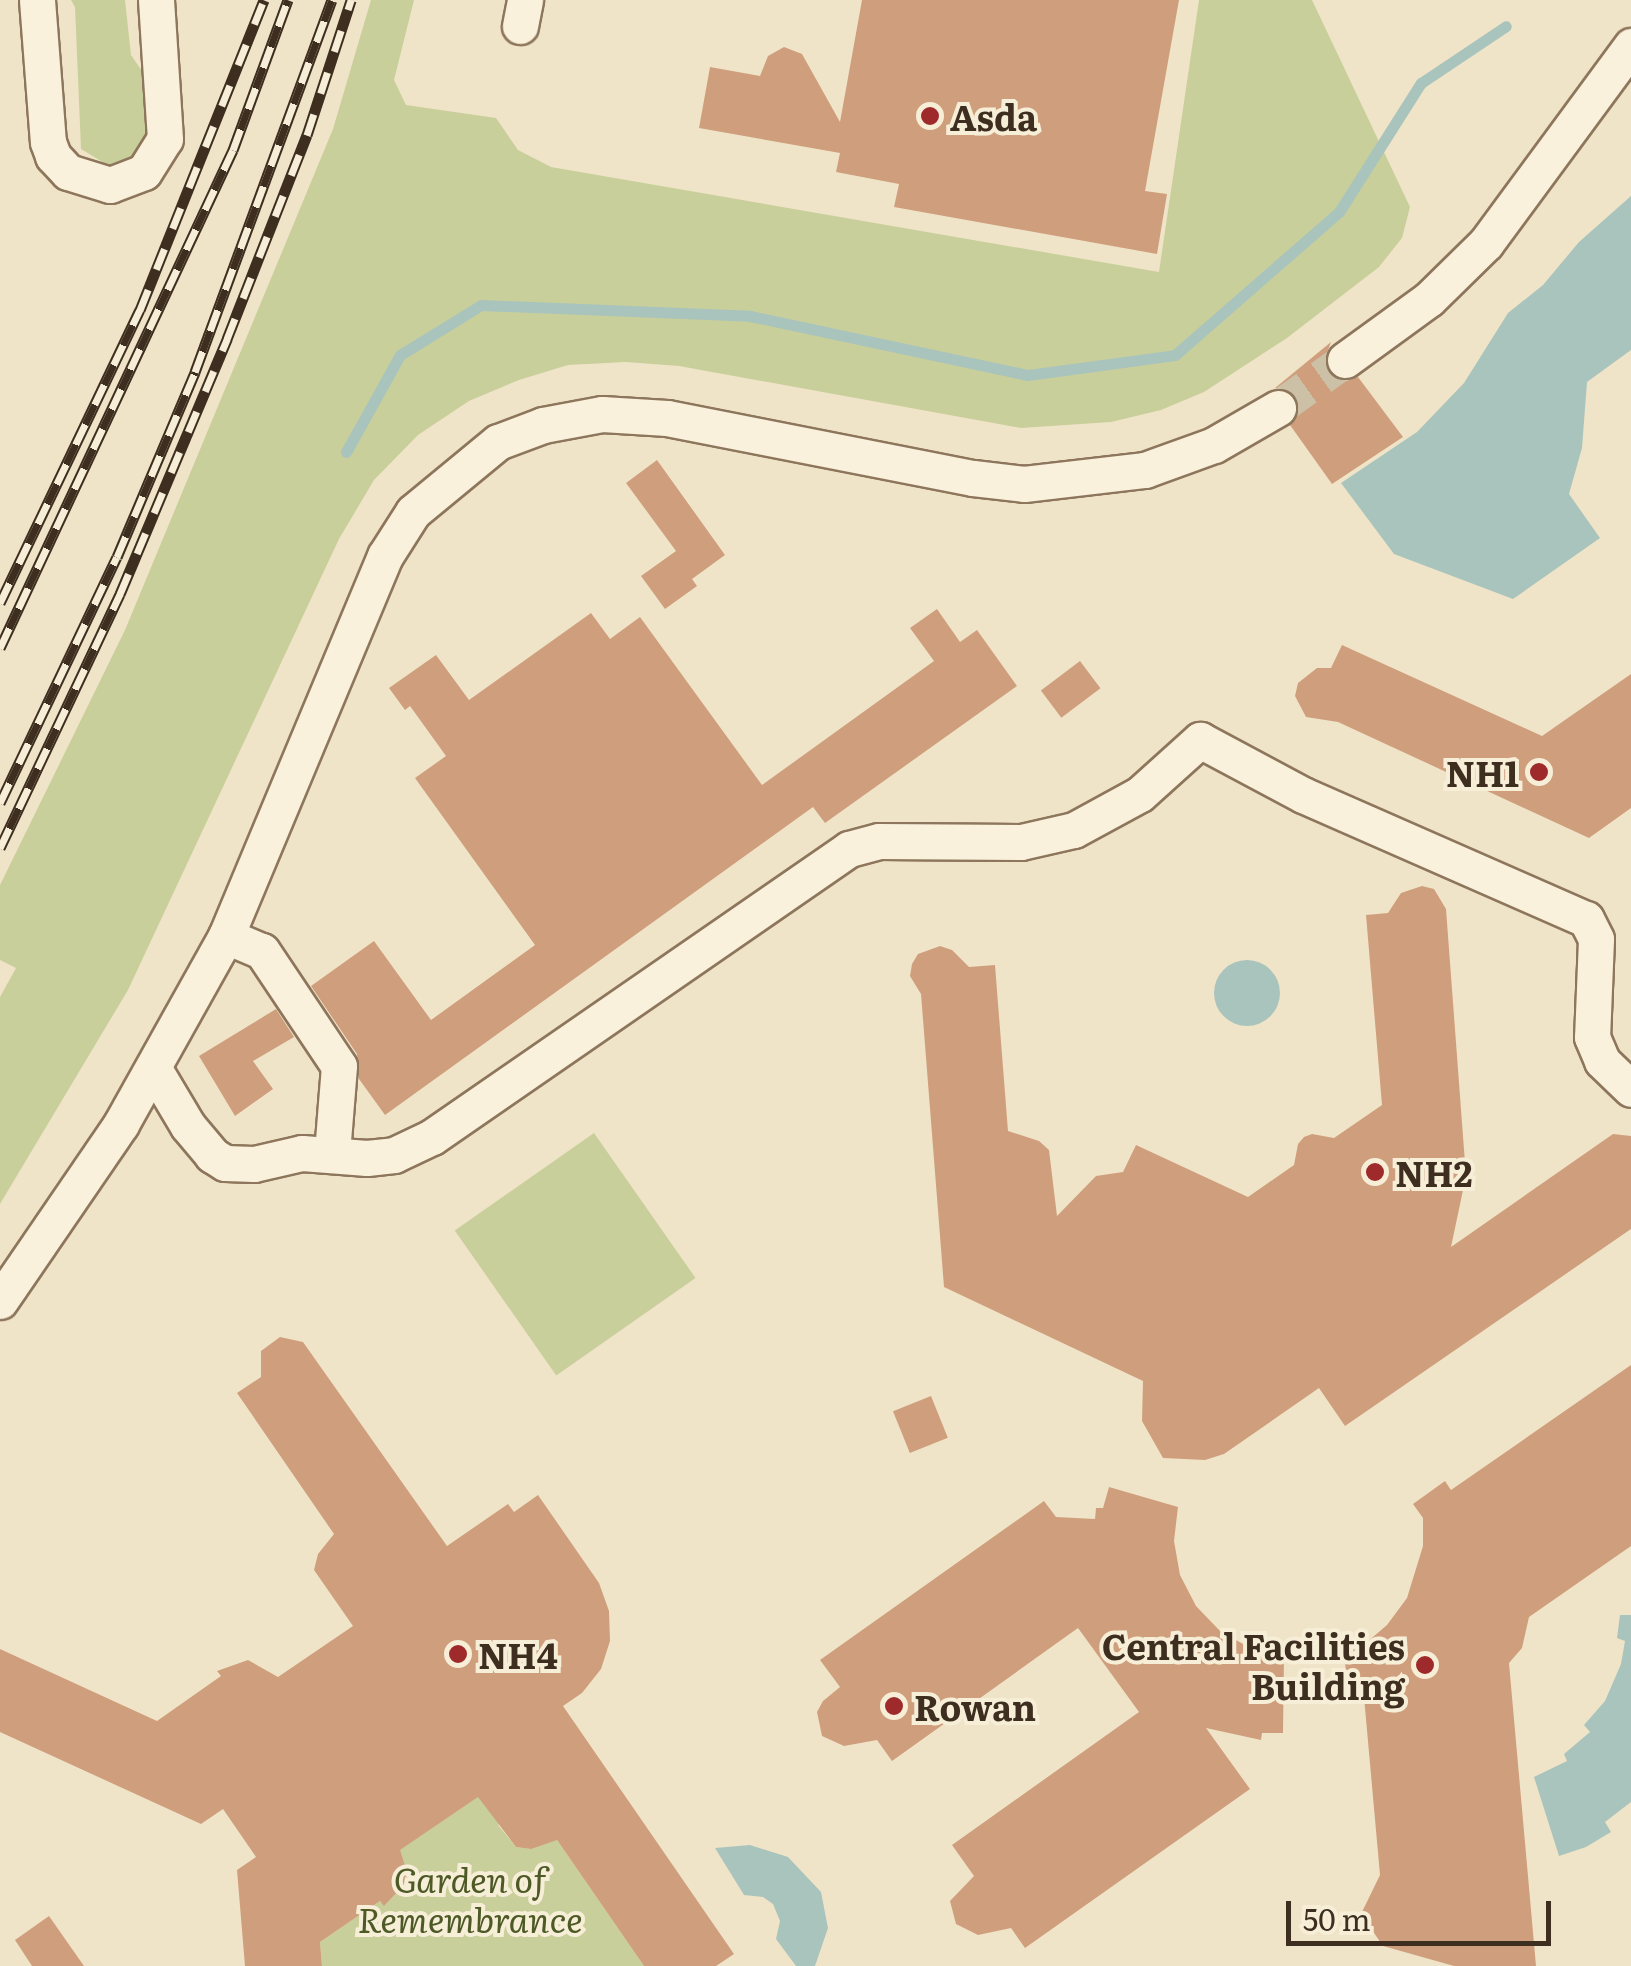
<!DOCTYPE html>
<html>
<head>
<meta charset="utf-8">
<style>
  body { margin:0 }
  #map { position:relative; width:1631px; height:1966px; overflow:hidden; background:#f0e4c8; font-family:Literata,serif }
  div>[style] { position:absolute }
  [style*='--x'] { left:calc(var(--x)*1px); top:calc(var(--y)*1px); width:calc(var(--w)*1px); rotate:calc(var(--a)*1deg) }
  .green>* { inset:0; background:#c9cf9b; transform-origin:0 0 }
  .water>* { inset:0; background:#a9c4bc }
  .round { border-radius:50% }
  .stream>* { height:11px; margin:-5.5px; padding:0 5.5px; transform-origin:5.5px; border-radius:5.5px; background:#a9c4bc }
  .building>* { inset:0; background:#cf9f7d; transform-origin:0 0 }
  .minor-tunnel>* { height:35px; margin-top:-17.5px; transform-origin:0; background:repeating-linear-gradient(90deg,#ccc0a6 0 35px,transparent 0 53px) }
  .roads { filter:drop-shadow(2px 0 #8d765c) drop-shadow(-2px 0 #8d765c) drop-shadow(0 2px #8d765c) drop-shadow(0 -2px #8d765c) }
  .minor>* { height:35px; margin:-17.5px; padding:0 17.5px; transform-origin:17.5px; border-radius:17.5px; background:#faf1dc }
  .rail>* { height:11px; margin-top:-5.5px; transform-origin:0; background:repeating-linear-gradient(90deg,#f7eed8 0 22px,#3d2e20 0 44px); box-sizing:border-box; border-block:2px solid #3d2e20 }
  .dots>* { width:28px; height:28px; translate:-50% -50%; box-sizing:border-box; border:5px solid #f7eed8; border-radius:50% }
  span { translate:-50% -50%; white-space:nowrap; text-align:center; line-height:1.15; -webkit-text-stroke:8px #f7eed8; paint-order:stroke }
  .poi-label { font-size:35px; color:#3d2e20; font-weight:700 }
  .left { translate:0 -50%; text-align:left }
  .right { translate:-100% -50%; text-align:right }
  .park-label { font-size:35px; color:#4d5a26; font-style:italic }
  .scale { position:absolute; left:1286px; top:1901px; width:265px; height:45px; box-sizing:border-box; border:5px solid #3d2e20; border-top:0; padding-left:12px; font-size:30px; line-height:35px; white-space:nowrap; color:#3d2e20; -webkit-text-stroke:8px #f7eed8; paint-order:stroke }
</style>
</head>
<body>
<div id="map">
  <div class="green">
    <div style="clip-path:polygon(71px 0,125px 0,131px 55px,153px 87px,157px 120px,144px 153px,114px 169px,81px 149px,75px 7px)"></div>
    <div style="clip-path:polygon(371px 0,414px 0,394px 80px,406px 105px,496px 118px,518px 150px,551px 167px,1159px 272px,1199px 0,1312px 0,1410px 207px,1402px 238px,1379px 267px,1287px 338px,1204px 392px,1161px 410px,1111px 422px,1021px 428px,679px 366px,626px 362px,568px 365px,519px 380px,469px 401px,418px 435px,374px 480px,339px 539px,128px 990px,0 1204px,0 997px,16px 968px,0 960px,0 885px,125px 630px,333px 129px)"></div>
    <div style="left:594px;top:1133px;width:177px;height:170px;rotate:55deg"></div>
    <div style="clip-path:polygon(485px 1792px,505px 1820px,498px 1825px,516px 1847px,531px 1849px,541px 1817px,644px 1966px,322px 1966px,320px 1942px,380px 1901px,385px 1905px,404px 1885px,405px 1864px,380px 1863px)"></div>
  </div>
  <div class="water">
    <div style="clip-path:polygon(1631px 196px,1631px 350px,1587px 382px,1582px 448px,1569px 494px,1600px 538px,1513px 599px,1394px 554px,1341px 483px,1417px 432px,1464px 383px,1508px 313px,1543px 285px,1579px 242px)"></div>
    <div class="round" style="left:1214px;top:960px;width:66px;height:66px"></div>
    <div style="clip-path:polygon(1620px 1615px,1631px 1615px,1631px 1802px,1605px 1822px,1611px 1832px,1586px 1847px,1559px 1856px,1534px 1777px,1567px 1761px,1564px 1754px,1590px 1732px,1584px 1725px,1605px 1701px,1621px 1664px,1625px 1641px,1617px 1638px)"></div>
    <div style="clip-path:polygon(750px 1845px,788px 1857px,821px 1892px,828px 1928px,815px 1966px,796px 1966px,776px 1939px,780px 1921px,773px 1904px,763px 1897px,744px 1895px,715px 1848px)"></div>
  </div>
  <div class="stream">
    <div style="--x:346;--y:452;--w:111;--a:-60.9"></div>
    <div style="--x:400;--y:355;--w:95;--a:-31.7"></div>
    <div style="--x:481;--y:305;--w:269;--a:2.3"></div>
    <div style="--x:750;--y:316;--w:284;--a:12"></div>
    <div style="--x:1028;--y:375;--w:148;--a:-7.7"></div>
    <div style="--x:1175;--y:355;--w:218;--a:-41.1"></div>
    <div style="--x:1339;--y:212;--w:153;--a:-57.6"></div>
    <div style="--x:1421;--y:83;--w:102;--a:-33.8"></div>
  </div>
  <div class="building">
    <div style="clip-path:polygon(862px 0,1179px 0,1145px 191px,1167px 194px,1157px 254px,894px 207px,899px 184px,836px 172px,840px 153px,699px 128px,710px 67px,760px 76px,768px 56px,784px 47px,802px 54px,840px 122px)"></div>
    <div style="clip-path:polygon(1331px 342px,1324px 361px,1328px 373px,1346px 381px,1358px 377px,1403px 437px,1332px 484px,1290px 425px,1299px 409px,1296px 397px,1288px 389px,1275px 388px)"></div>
    <div style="clip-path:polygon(657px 460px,725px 555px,692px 579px,697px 586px,665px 609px,641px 576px,676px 551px,626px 483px)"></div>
    <div style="clip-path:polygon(937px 609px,960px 642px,977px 630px,1017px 686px,825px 823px,813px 807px,385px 1115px,359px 1079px,357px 1054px,311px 986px,374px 941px,431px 1020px,535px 945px,415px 778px,446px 756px,410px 706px,405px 710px,389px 688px,436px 655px,469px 700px,591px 613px,610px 639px,640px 617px,762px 785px,934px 661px,910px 628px)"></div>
    <div style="clip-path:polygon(1342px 645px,1542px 736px,1631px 674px,1631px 808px,1589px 838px,1338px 722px,1306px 717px,1295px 696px,1298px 683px,1317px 668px,1331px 668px)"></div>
    <div style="left:1080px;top:661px;width:34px;height:49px;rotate:53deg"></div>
    <div style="clip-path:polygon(1422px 886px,1434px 889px,1446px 909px,1466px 1176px,1451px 1247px,1613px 1134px,1631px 1136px,1631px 1229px,1345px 1426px,1319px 1388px,1224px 1454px,1205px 1460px,1163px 1458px,1142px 1421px,1143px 1381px,944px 1287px,921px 994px,910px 976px,912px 964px,918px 954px,940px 946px,952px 950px,969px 967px,995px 965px,1008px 1131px,1039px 1141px,1049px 1150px,1057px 1216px,1096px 1176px,1123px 1172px,1136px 1145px,1248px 1197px,1294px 1165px,1298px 1144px,1304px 1137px,1312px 1134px,1334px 1138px,1382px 1105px,1366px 915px,1388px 913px,1401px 893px)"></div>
    <div style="clip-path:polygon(276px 1009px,294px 1037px,253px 1061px,273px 1089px,235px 1116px,199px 1056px)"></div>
    <div style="clip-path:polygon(280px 1337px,303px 1342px,447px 1546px,508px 1504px,514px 1512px,538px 1495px,599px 1583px,609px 1611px,610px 1641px,601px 1669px,582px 1693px,563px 1706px,734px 1954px,716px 1966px,644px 1966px,557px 1840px,531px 1849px,516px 1847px,478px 1797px,400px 1850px,406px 1869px,404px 1885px,384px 1906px,380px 1901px,320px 1942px,322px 1966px,245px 1966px,237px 1870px,256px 1857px,223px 1809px,201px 1824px,0 1732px,0 1649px,157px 1721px,221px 1676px,217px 1671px,248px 1660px,278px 1677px,353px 1626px,314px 1570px,318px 1554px,334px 1534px,237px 1393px,261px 1377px,261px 1351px)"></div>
    <div style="clip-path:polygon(1631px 1365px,1631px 1546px,1529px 1617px,1522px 1648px,1509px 1663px,1536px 1966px,1454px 1966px,1383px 1946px,1361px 1914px,1380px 1875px,1364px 1697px,1347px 1682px,1344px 1651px,1359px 1649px,1387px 1625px,1407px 1598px,1423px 1546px,1423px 1518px,1413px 1504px,1445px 1481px,1451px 1490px)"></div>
    <div style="left:931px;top:1396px;width:45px;height:41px;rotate:68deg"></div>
    <div style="clip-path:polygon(1109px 1487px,1178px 1507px,1174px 1541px,1180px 1575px,1196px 1606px,1220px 1631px,1250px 1648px,1284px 1656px,1283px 1733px,1262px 1733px,1261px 1740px,1206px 1728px,1250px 1789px,1025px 1948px,1011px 1928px,978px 1935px,956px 1924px,950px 1901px,974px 1876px,952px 1845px,1139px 1712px,1078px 1628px,892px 1761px,877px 1740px,844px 1746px,822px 1736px,817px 1712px,823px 1701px,840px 1687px,820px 1660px,1044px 1501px,1056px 1517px,1095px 1519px,1096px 1508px,1103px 1508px)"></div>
    <div style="clip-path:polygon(49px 1916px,84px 1966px,32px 1966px,15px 1940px)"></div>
  </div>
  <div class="minor-tunnel">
    <div style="--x:1278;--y:408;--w:82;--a:-35.6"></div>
  </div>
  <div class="roads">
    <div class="minor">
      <div style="--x:37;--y:0;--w:142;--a:85.6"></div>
      <div style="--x:48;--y:142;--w:15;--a:70"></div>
      <div style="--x:53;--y:156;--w:22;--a:47"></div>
      <div style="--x:68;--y:172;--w:44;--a:17.2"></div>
      <div style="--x:110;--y:185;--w:36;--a:-21"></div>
      <div style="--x:144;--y:172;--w:39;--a:-58"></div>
      <div style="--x:165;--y:139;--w:139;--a:-93.7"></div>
      <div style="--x:520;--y:26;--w:26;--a:-79"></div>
      <div style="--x:1345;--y:360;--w:104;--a:-36"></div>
      <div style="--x:1429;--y:299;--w:80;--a:-44.5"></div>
      <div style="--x:1486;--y:243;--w:245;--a:-53.6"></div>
      <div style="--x:226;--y:936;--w:39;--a:23"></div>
      <div style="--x:262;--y:951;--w:138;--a:56.2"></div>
      <div style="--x:339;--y:1066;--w:87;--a:94.6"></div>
      <div style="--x:154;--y:1069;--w:66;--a:59.2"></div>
      <div style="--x:188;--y:1126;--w:38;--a:50"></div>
      <div style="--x:212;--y:1155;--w:15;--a:32"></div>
      <div style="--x:225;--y:1163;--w:29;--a:2"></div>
      <div style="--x:254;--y:1164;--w:49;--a:-12.9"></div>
      <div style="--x:302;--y:1153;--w:65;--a:4.4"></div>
      <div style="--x:367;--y:1158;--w:27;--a:-6"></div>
      <div style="--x:394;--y:1155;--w:42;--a:-25.3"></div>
      <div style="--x:432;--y:1137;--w:507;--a:-34.63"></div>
      <div style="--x:849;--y:849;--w:31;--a:-15"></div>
      <div style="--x:879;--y:841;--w:142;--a:0.4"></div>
      <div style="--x:1021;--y:842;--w:54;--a:-12.8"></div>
      <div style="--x:1074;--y:830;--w:75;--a:-28.6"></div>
      <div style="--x:1140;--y:794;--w:81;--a:-42"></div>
      <div style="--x:1200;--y:740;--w:117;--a:28.1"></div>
      <div style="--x:1303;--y:795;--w:309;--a:23.7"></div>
      <div style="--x:1586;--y:919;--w:22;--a:63"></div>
      <div style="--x:1596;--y:939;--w:98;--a:92.3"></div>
      <div style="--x:1592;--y:1037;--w:26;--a:67"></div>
      <div style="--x:1602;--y:1061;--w:40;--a:44"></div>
      <div style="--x:0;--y:1301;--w:214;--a:-55.6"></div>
      <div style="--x:121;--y:1124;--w:215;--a:-60.8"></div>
      <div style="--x:226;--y:936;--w:412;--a:-67.3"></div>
      <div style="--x:385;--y:556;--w:52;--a:-57.5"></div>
      <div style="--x:413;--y:512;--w:110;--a:-39.5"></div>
      <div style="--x:498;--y:442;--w:48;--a:-20.7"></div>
      <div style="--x:543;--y:425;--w:60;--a:-10.6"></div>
      <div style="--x:602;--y:414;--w:65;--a:3.5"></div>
      <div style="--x:667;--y:418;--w:312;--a:11.1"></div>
      <div style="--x:973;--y:478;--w:51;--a:6.7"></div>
      <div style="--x:1024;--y:484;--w:122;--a:-6.6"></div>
      <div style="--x:1145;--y:470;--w:73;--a:-19.9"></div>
      <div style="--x:1214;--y:445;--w:74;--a:-30"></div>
    </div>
  </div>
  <div class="rail">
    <div style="--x:0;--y:603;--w:325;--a:-64.5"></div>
    <div style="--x:140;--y:310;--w:334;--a:-68.2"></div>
    <div style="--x:0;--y:648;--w:550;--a:-64.93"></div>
    <div style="--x:233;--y:150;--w:160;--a:-69.9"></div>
    <div style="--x:0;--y:803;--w:272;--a:-64.6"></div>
    <div style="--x:117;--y:557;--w:201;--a:-67.1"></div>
    <div style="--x:195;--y:372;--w:396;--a:-69.8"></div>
    <div style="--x:0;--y:848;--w:281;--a:-64.7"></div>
    <div style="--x:120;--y:594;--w:277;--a:-67.2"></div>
    <div style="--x:227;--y:339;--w:219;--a:-68.6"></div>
    <div style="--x:307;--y:135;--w:142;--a:-71.9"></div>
  </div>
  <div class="dots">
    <div style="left:930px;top:116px;background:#9e2a2b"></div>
    <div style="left:1539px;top:772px;background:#9e2a2b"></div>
    <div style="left:1375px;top:1172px;background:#9e2a2b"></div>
    <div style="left:458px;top:1654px;background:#9e2a2b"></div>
    <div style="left:1425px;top:1665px;background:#9e2a2b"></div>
    <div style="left:894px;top:1706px;background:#9e2a2b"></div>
  </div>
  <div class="poi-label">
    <span class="left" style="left:950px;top:116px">Asda</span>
    <span class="right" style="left:1519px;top:772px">NH1</span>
    <span class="left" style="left:1395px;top:1172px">NH2</span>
    <span class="right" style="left:1405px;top:1665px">Central Facilities<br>Building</span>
    <span class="left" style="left:478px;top:1654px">NH4</span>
    <span class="left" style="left:914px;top:1706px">Rowan</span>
  </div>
  <div class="park-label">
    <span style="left:470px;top:1898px">Garden of<br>Remembrance</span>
  </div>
  <div class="scale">50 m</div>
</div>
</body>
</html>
